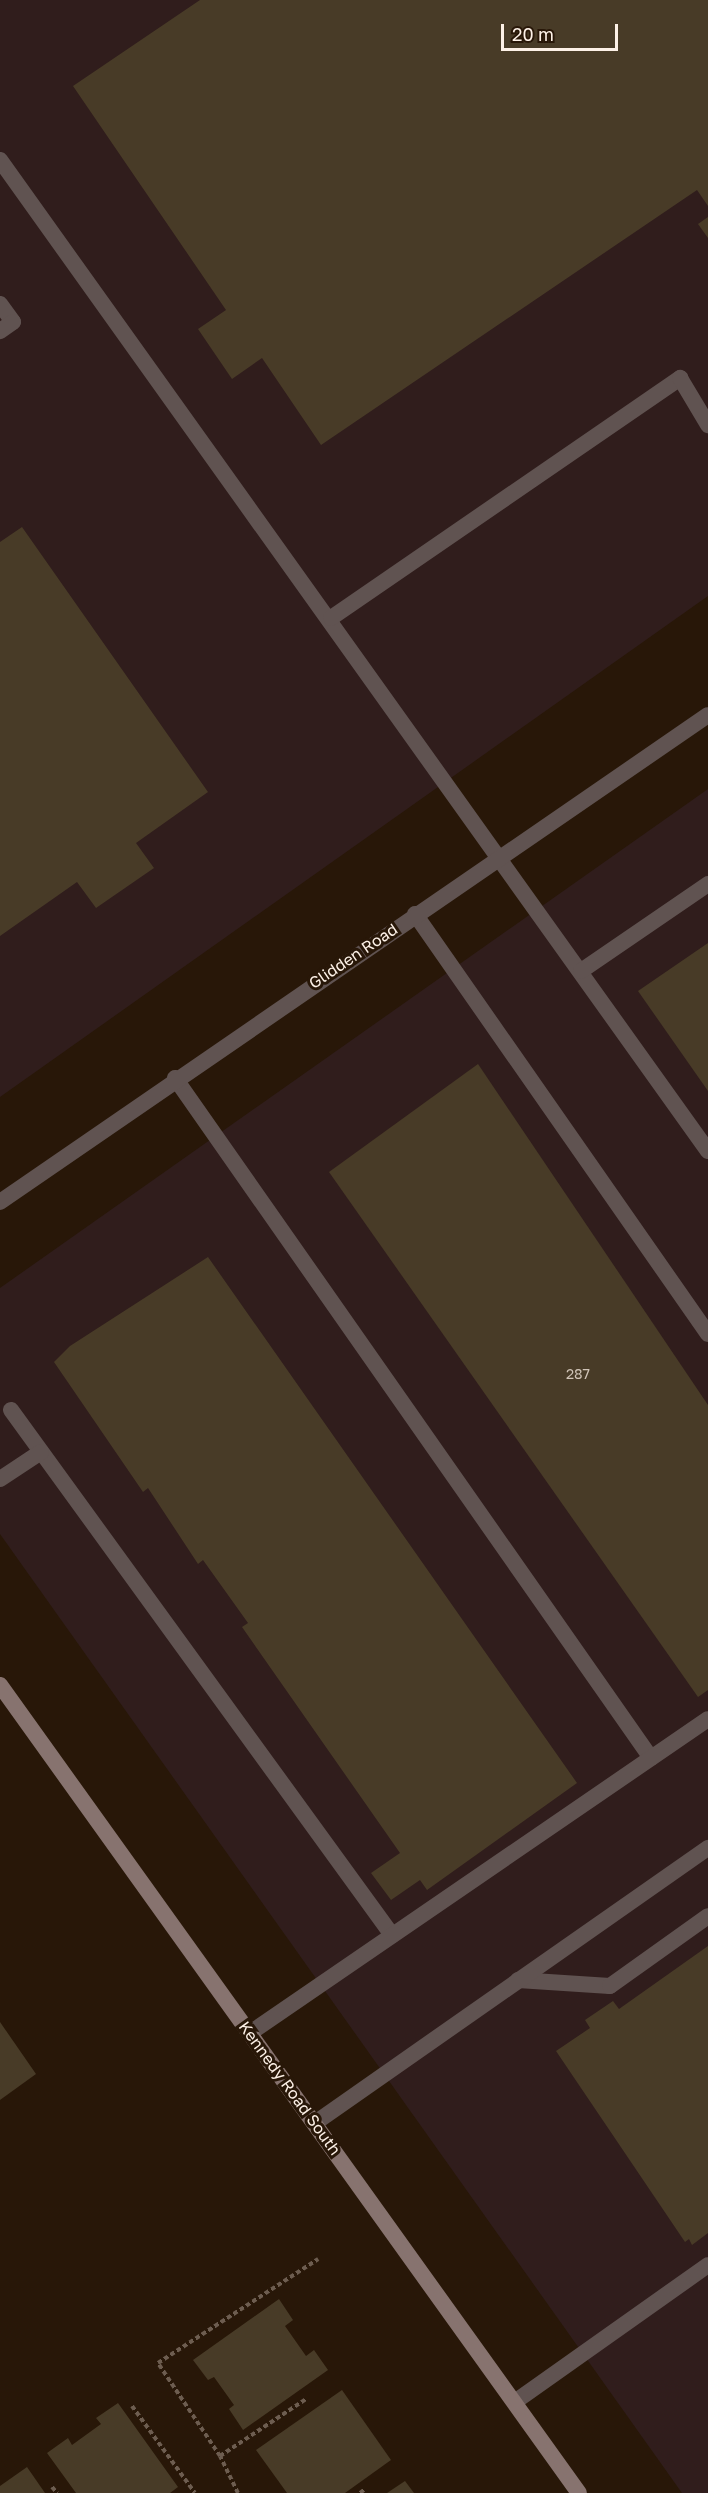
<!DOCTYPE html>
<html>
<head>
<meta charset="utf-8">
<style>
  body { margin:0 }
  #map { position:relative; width:708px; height:2493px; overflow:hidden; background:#281708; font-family:"Golos Text",sans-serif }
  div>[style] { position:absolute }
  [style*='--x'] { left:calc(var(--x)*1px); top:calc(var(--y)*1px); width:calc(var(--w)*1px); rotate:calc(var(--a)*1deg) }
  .industrial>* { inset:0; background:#301d1c }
  .building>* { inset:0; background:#483b27 }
  .path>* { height:4px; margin-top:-2px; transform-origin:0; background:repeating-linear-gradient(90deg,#6d5d50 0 4.5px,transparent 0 7.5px) }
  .service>* { height:16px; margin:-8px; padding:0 8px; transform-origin:8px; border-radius:8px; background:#605351 }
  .tertiary>* { height:16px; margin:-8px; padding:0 8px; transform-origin:8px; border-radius:8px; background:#605351 }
  .secondary>* { height:16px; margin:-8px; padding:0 8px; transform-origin:8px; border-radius:8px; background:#87736f }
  span { translate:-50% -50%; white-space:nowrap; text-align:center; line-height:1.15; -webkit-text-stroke:6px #281708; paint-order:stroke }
  .number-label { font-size:14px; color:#d0c4b7 }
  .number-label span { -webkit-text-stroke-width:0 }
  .street-label { font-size:16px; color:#fdf1e7 }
  .scale { position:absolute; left:501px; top:24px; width:117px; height:27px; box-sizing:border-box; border:3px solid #fdf1e7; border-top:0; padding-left:8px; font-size:18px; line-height:21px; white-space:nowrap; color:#fdf1e7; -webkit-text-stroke:4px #281708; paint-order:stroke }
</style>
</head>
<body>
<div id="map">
  <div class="industrial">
    <div style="clip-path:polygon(0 0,708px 0,708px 596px,0 1097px)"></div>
    <div style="clip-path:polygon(708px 789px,708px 2493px,682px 2493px,0 1534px,0 1288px)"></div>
  </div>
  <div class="building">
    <div style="clip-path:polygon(200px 0,708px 0,708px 206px,697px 190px,321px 445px,262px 358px,232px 379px,198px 329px,226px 310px,73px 86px)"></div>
    <div style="clip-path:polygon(708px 217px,708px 238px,698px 224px)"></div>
    <div style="clip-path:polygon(22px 527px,208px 792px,136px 843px,154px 868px,96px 908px,77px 882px,0 936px,0 542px)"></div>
    <div style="clip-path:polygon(708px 943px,708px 1091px,638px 991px)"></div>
    <div style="clip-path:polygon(478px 1064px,708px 1405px,708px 1690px,698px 1697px,329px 1172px)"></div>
    <div style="clip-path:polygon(208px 1257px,577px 1783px,427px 1890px,420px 1880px,391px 1900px,371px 1873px,400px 1853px,242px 1627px,248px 1623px,203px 1560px,198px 1564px,148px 1488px,143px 1492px,54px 1362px,70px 1346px)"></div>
    <div style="clip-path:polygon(708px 1946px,708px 2233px,692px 2245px,689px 2239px,685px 2242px,556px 2051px,590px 2028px,585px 2020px,613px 2001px,619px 2009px)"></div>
    <div style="clip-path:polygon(0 2022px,36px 2074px,0 2100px)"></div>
    <div style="clip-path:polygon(279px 2299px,293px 2320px,285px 2326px,306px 2356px,314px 2350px,328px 2370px,243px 2430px,229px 2409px,234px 2405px,214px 2377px,208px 2380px,193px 2360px)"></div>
    <div style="clip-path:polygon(342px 2390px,391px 2460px,345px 2493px,287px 2493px,256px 2450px)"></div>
    <div style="clip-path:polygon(118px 2403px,178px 2487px,170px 2493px,76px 2493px,47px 2453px,68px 2438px,72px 2445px,101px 2424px,96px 2418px)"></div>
    <div style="clip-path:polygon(27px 2467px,45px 2493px,0 2493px,0 2486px)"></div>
    <div style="clip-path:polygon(405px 2481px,414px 2493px,387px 2493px)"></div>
  </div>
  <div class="path">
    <div style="--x:132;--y:2406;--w:107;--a:54.1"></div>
    <div style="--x:220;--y:2456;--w:103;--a:-33.5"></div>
    <div style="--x:52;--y:2487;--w:8;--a:50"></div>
    <div style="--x:238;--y:2493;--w:41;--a:-115.9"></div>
    <div style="--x:220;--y:2456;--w:112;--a:-123.7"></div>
    <div style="--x:158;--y:2363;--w:191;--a:-33"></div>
    <div style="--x:360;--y:2493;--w:6;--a:-39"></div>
  </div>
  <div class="service">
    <div style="--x:0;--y:160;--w:1218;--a:54.46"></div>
    <div style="--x:0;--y:304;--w:22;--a:54"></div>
    <div style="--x:13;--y:322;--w:16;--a:145"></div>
    <div style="--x:331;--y:618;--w:424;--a:-34.5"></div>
    <div style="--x:680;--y:378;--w:55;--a:59.2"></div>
    <div style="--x:415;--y:914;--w:512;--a:55.1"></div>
    <div style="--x:581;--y:971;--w:154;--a:-34.4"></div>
    <div style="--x:175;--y:1078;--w:830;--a:55.01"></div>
    <div style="--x:11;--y:1410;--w:649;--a:54.03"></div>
    <div style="--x:0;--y:1479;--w:49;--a:-33.4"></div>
    <div style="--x:518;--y:1980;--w:92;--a:3.7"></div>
    <div style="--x:610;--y:1986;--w:120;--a:-35.5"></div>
    <div style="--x:250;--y:2033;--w:555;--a:-34.43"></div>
    <div style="--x:315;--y:2123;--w:480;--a:-35"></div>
    <div style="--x:516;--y:2401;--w:235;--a:-35.3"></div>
  </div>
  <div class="tertiary">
    <div style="--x:0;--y:1202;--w:859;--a:-34.52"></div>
  </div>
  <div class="secondary">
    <div style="--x:0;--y:1685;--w:994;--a:54.38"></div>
  </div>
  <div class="number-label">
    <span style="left:578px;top:1374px">287</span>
  </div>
  <div class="street-label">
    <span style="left:353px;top:956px;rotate:-34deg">Glidden Road</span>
    <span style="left:290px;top:2088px;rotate:54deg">Kennedy Road South</span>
  </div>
  <div class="scale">20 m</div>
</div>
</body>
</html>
